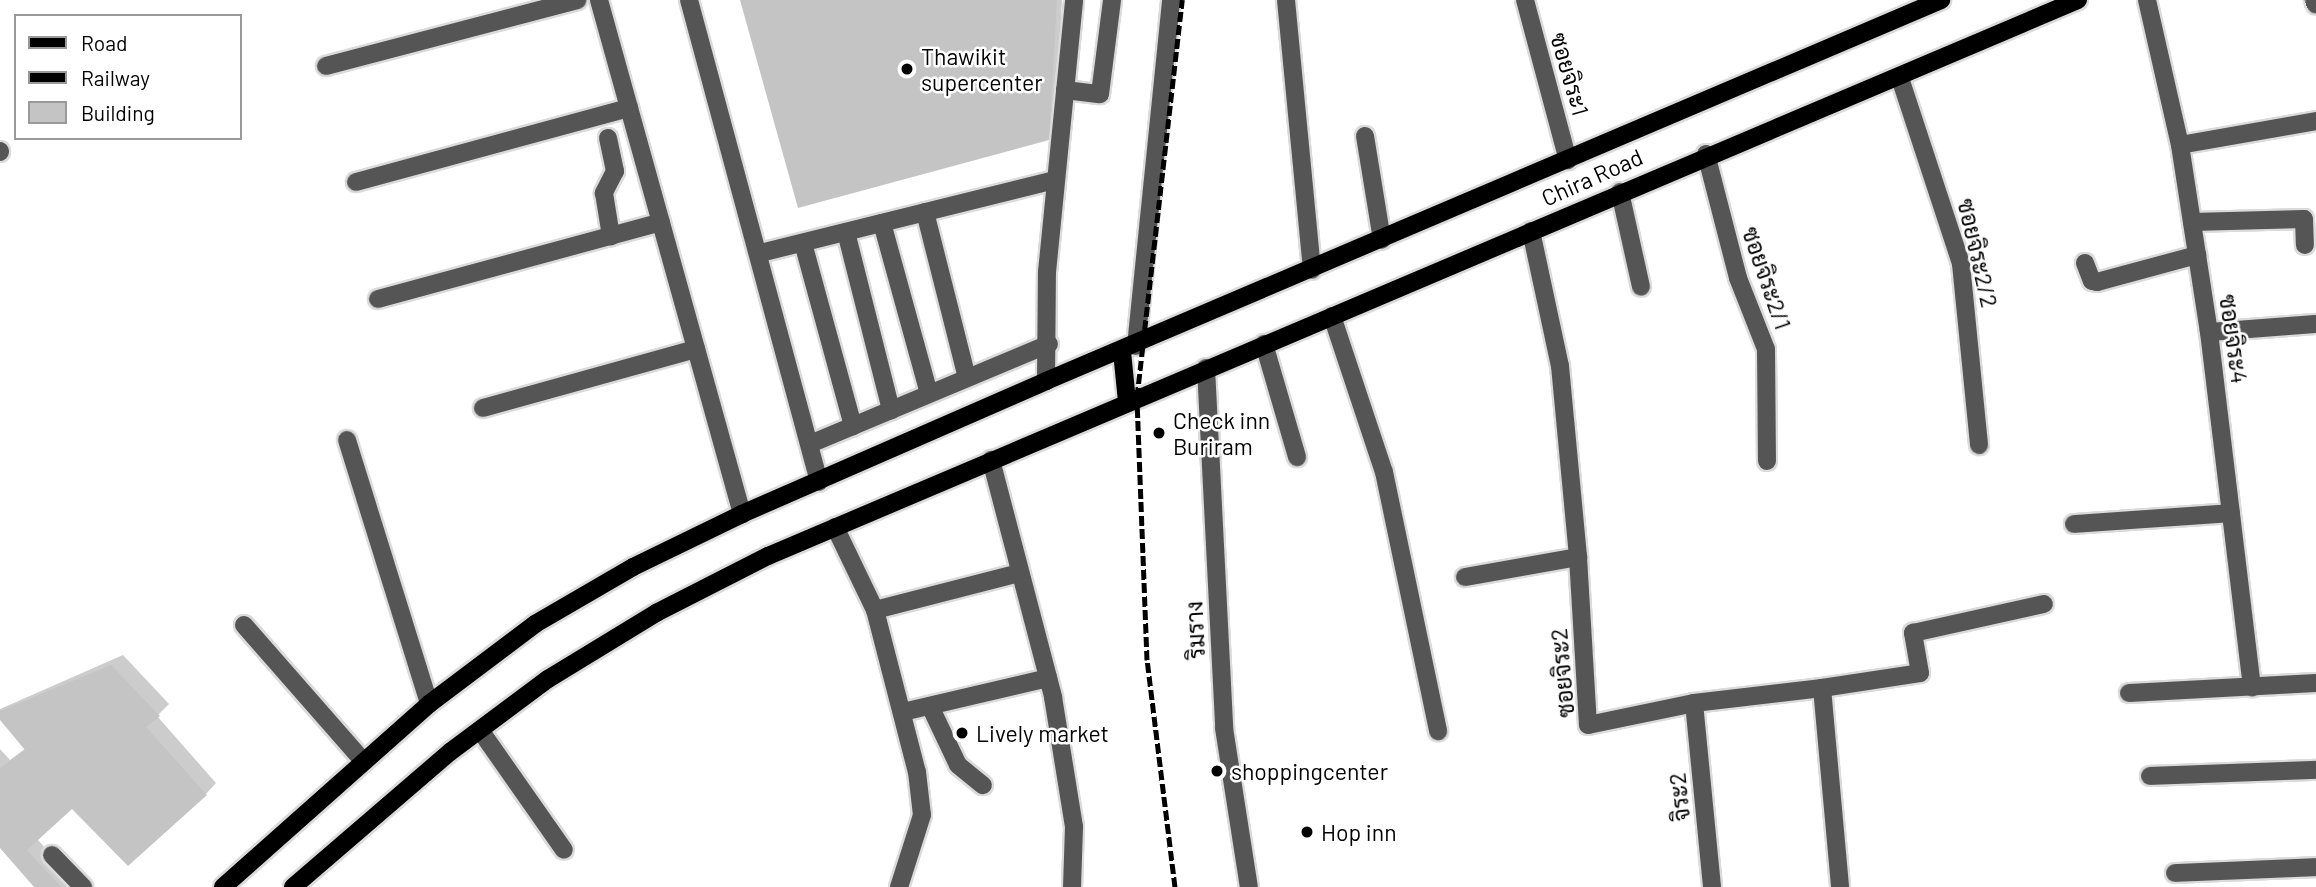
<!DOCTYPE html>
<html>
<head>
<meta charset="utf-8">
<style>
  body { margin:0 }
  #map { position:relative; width:2316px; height:887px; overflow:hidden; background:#fff; font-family:Barlow,Sarabun,sans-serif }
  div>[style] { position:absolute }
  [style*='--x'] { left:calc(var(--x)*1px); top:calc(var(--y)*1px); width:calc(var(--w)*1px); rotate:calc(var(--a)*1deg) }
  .shadow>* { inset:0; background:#0003 }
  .building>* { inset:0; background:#c4c4c4 }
  .roads { filter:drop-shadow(2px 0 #dbdbdb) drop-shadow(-2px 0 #dbdbdb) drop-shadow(0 2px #dbdbdb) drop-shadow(0 -2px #dbdbdb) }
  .minor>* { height:18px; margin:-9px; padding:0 9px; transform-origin:9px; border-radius:9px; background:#555 }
  .major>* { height:18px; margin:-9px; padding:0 9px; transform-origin:9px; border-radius:9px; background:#000 }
  .rail>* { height:5px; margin-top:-2.5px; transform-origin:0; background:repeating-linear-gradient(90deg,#000 0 10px,transparent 0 13.5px) }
  .dots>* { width:19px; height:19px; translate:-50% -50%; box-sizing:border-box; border:4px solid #fff; border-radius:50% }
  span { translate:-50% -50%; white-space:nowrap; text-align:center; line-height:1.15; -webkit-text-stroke:5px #fff; paint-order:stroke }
  .poi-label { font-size:23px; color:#000 }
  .left { translate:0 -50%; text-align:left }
  .street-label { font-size:23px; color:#000 }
  .legend { position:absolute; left:14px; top:14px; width:228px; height:126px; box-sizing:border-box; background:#fff; border:2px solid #999; margin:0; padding:9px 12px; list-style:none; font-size:21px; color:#000 }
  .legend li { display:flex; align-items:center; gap:14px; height:35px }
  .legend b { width:35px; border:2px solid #999 }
</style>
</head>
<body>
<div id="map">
  <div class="shadow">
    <div style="clip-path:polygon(741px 0,1062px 0,1055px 132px,1048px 139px)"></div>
    <div style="clip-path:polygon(123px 655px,169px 704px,157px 716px,216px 783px,206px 794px,72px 807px,37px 839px,82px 887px,36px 887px,0 845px,0 749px,10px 760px,26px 748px,0 717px,0 709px)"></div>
  </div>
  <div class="building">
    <div style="clip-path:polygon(740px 0,1057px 0,1049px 140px,798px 208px)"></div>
    <div style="clip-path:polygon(111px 665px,160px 716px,146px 727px,207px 795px,128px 866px,72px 809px,27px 850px,61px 887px,34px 887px,0 848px,0 768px,25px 750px,0 720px,0 711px)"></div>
  </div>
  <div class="roads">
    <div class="minor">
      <div style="--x:599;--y:0;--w:534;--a:74.45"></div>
      <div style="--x:689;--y:0;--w:499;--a:74.9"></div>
      <div style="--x:1286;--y:0;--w:271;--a:84.5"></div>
      <div style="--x:1525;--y:0;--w:166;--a:75"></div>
      <div style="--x:2147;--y:0;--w:149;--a:77.2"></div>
      <div style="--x:2180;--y:145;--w:189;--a:81.2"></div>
      <div style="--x:2209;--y:332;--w:358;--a:83.1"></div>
      <div style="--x:2314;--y:0;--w:5;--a:68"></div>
      <div style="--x:326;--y:66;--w:260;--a:-14.7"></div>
      <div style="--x:1900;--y:78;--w:196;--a:71.8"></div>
      <div style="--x:1961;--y:264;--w:182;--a:84.3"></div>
      <div style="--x:1065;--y:90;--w:35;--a:7"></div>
      <div style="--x:1100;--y:94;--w:95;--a:-82.7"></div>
      <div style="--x:1365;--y:136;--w:105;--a:80.7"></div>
      <div style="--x:608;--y:138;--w:34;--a:78"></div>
      <div style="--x:615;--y:171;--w:25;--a:117"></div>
      <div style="--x:604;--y:193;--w:44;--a:80.8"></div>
      <div style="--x:2180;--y:145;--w:138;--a:-10"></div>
      <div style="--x:0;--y:151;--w:1;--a:90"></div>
      <div style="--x:1706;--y:154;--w:128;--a:75.5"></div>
      <div style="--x:1738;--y:278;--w:76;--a:68.5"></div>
      <div style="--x:1766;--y:349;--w:112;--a:89.5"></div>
      <div style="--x:356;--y:182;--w:283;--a:-15.2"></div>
      <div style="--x:1620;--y:192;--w:97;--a:77.5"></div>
      <div style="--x:925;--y:212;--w:171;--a:75.8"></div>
      <div style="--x:2192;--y:222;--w:112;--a:-1.5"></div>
      <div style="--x:2304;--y:219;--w:26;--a:88"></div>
      <div style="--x:882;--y:223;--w:177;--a:74.6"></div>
      <div style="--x:1531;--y:231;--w:138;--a:77.9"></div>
      <div style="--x:1560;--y:366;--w:192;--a:84.6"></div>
      <div style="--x:1578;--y:557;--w:168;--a:86.6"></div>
      <div style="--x:1588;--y:725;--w:108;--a:-11.7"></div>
      <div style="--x:1694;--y:703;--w:129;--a:-6.7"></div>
      <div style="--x:1822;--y:688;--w:200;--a:84.8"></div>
      <div style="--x:846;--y:232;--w:184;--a:75.8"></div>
      <div style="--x:803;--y:243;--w:190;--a:74.7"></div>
      <div style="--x:760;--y:253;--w:304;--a:-13.9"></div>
      <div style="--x:2085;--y:263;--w:19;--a:69"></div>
      <div style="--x:2092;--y:281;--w:5;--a:11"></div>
      <div style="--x:2097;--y:282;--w:104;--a:-15.1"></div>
      <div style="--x:378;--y:299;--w:293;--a:-15.2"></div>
      <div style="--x:1332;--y:316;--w:164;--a:71.6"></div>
      <div style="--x:1384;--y:472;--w:265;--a:78.2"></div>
      <div style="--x:2209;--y:332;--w:107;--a:-4.3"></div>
      <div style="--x:1264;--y:344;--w:118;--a:73.7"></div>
      <div style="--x:1136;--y:346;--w:348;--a:-84.2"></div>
      <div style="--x:1206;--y:368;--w:360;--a:87.1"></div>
      <div style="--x:1224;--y:728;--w:161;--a:81.1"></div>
      <div style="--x:1046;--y:381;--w:109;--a:-89.5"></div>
      <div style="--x:1047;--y:272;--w:273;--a:-84.3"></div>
      <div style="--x:483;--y:408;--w:221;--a:-15.5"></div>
      <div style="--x:347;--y:440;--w:276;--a:72.7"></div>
      <div style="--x:810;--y:444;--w:259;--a:-22.7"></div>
      <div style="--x:991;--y:460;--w:245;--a:75.3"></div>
      <div style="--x:1053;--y:697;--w:132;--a:80.8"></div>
      <div style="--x:1074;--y:827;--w:60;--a:91.9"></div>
      <div style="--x:2074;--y:524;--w:157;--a:-4"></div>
      <div style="--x:835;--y:527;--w:92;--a:64.3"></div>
      <div style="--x:875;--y:610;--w:167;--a:75.5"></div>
      <div style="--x:917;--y:772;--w:43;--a:83.4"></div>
      <div style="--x:922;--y:815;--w:76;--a:107.7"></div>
      <div style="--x:1465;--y:577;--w:115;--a:-10"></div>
      <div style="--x:875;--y:610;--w:149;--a:-14.4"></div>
      <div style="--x:244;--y:625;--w:179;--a:48.8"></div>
      <div style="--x:1822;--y:688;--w:99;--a:-8.7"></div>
      <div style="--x:1920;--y:673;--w:41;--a:-99.9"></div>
      <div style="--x:1913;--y:633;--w:134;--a:-12.5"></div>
      <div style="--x:2129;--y:693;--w:187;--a:-3.1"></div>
      <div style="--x:1694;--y:703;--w:185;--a:84.4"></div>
      <div style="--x:930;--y:706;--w:65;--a:64.6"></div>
      <div style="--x:958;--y:765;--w:32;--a:39"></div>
      <div style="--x:903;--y:712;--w:149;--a:-13.2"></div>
      <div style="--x:480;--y:730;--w:146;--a:55"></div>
      <div style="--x:2150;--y:776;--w:166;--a:-2.1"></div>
      <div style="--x:52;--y:855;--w:45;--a:45.9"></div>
      <div style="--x:2175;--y:873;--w:141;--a:-2.4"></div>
    </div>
    <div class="major">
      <div style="--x:1122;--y:352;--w:49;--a:84.2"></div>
      <div style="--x:223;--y:887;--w:276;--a:-41.6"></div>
      <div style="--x:429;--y:704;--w:133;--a:-37"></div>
      <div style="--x:535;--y:624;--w:113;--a:-30.2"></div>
      <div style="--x:633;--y:567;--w:121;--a:-25.9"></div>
      <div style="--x:742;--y:514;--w:332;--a:-23.6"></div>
      <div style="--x:1046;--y:381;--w:973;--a:-23.06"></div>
      <div style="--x:293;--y:887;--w:207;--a:-40.7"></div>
      <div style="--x:450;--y:752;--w:122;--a:-36.7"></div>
      <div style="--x:548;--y:679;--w:127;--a:-31.4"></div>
      <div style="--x:656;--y:613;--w:126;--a:-27"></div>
      <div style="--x:768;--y:556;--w:1423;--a:-23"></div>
    </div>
  </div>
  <div class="rail">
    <div style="--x:1175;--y:887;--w:229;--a:-97"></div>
    <div style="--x:1147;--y:660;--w:263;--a:-92.2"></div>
    <div style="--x:1137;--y:397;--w:400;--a:-83.5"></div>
  </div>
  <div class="dots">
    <div style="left:907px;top:69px;background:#000"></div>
    <div style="left:1159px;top:433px;background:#000"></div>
    <div style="left:962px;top:733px;background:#000"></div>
    <div style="left:1217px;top:771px;background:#000"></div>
    <div style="left:1307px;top:832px;background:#000"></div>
  </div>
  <div class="poi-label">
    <span class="left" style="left:921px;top:69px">Thawikit<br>supercenter</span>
    <span class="left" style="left:1173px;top:433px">Check inn<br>Buriram</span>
    <span class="left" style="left:976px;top:733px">Lively market</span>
    <span class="left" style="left:1231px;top:771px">shoppingcenter</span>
    <span class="left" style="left:1321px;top:832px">Hop inn</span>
  </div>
  <div class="street-label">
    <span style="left:1570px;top:74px;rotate:74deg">ซอยจิระ1</span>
    <span style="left:1592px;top:177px;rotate:-24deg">Chira Road</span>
    <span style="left:1978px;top:253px;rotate:77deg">ซอยจิระ2/2</span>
    <span style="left:1767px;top:278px;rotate:71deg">ซอยจิระ2/1</span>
    <span style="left:2234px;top:339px;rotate:82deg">ซอยจิระ4</span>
    <span style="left:1195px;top:630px;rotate:-93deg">ริมราง</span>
    <span style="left:1562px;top:673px;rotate:-95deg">ซอยจิระ2</span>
    <span style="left:1679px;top:797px;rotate:-96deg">จิระ2</span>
  </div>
  <ul class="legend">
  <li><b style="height:9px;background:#000"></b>Road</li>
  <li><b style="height:9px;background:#000"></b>Railway</li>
  <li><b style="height:19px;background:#c4c4c4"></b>Building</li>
  </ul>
</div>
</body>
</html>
